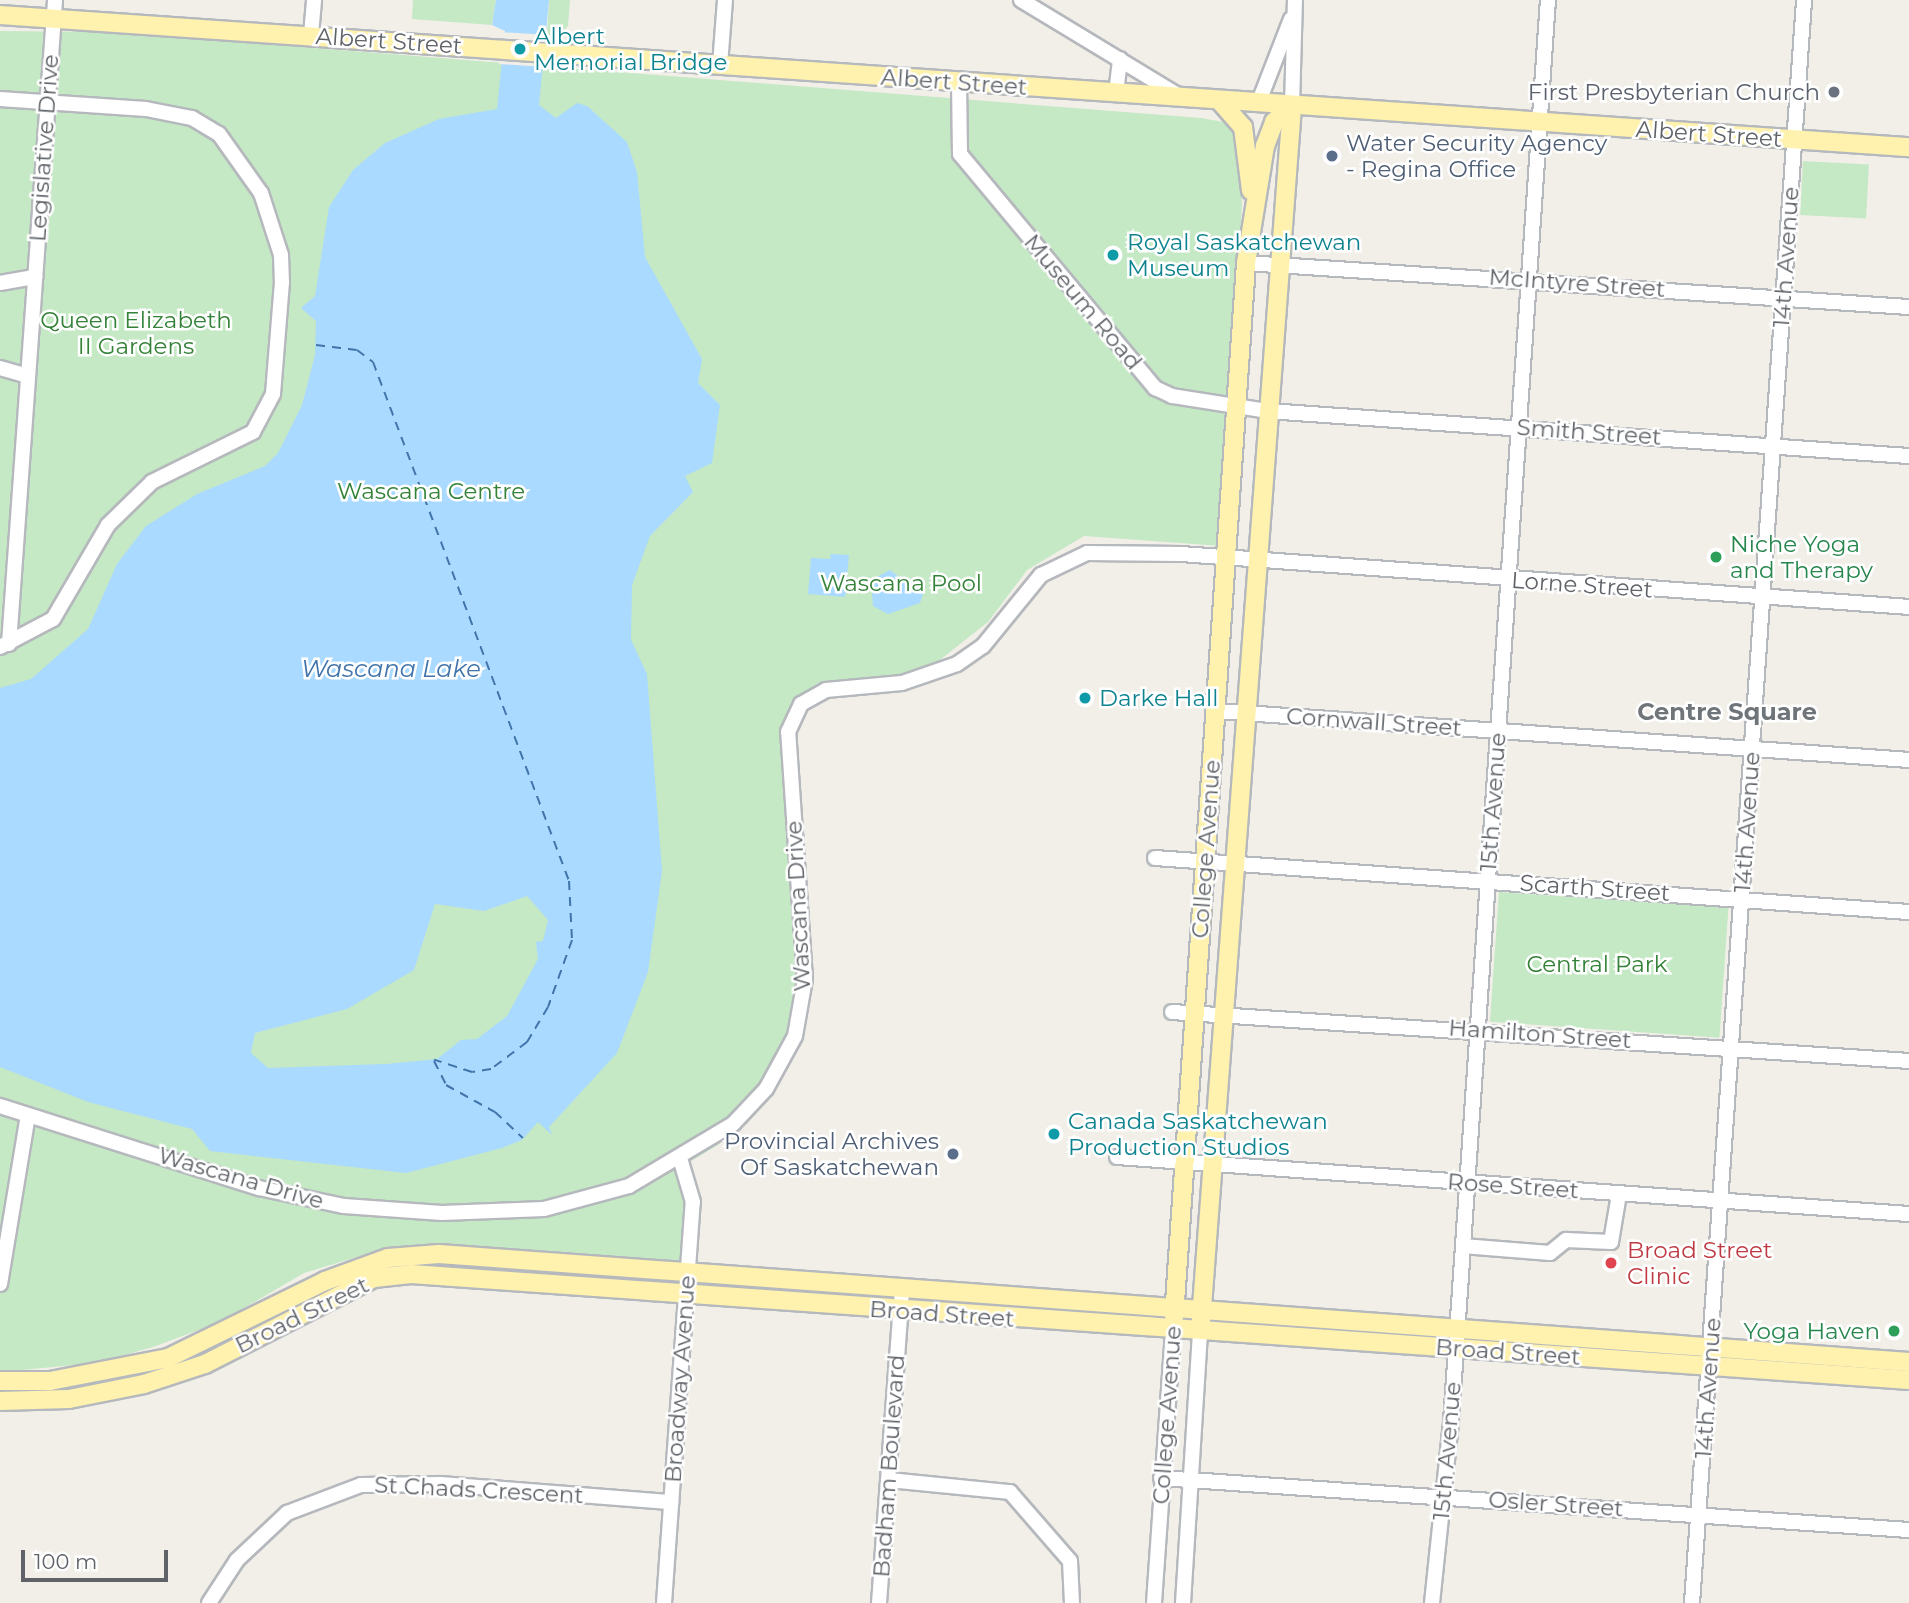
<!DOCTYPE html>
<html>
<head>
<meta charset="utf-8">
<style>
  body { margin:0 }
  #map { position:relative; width:1909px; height:1603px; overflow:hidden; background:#f1efe8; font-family:Montserrat,sans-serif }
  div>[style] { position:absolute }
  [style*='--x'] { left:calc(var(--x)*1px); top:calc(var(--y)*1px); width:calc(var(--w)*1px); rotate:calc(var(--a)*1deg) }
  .green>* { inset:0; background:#c5e8c5; transform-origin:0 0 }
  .water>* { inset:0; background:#aadaff }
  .pier>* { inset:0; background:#f1efe8 }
  .ferry>* { height:2px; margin-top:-1px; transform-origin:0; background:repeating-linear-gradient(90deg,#4174aa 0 9px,transparent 0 16px) }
  .roads { filter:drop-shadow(2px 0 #b5b8bc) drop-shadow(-2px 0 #b5b8bc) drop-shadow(0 2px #b5b8bc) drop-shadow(0 -2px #b5b8bc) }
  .minor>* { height:14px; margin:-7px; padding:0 7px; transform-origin:7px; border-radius:7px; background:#fff }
  .major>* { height:18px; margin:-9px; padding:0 9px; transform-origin:9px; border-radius:9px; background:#fff2af }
  .dots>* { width:19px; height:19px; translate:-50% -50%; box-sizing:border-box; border:4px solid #fff; border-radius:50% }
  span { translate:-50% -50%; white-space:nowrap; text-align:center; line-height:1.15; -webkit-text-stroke:5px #fff; paint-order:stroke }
  .culture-label { font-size:23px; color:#0d838f }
  .left { translate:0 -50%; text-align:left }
  .street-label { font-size:23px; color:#5f6368 }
  .worship-label { font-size:23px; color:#5b616d }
  .right { translate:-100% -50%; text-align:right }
  .service-label { font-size:23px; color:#4e5e75 }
  .park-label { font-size:23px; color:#348238 }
  .leisure-label { font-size:23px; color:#27864d }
  .health-label { font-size:23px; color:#be3a42 }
  .water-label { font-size:24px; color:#4174aa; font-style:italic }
  .neighbourhood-label { font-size:24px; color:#70757a; font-weight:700 }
  .scale { position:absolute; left:21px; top:1550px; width:147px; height:32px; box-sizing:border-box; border:4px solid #5f6368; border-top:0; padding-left:9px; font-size:21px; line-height:24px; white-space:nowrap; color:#5f6368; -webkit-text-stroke:5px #fff; paint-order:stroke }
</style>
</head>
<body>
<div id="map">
  <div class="green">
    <div style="clip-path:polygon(413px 0,496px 0,492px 25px,412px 19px)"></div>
    <div style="clip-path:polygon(549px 0,570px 0,568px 26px,559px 35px,547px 35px)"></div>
    <div style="clip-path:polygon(0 31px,111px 32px,1201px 118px,1229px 123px,1238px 134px,1242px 204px,1221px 546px,1084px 536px,1027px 570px,988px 622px,903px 689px,834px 695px,805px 706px,791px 734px,809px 979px,775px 1086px,718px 1145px,686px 1164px,700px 1205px,696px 1263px,390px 1247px,304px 1273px,220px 1322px,153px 1347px,96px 1363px,0 1372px)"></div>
    <div style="left:1803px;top:161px;width:66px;height:54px;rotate:3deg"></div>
    <div style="left:1499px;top:892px;width:230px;height:130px;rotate:4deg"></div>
  </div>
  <div class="water">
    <div style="clip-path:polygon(evenodd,496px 0,549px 0,539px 105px,556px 118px,577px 103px,587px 106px,627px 142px,637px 172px,645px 257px,702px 359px,698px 383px,720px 405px,712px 463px,685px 476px,693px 492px,650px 536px,632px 585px,631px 640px,647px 674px,662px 871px,648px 972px,617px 1053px,549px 1127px,552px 1135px,538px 1122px,522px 1140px,502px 1148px,406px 1173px,210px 1151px,192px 1129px,88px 1102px,0 1067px,0 688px,31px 679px,88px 629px,117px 564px,146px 526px,197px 494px,265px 466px,278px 453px,302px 405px,315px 355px,316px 321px,301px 308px,315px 296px,329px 207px,353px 170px,385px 143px,439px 119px,497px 109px,505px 31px,492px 25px,496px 0,527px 896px,548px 920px,543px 941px,536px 942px,538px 959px,507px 1016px,477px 1039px,461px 1040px,437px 1059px,386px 1064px,268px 1068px,251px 1053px,255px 1033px,347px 1009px,414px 970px,435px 904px,484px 911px,527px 896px)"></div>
    <div style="clip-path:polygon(831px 554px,849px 555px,845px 597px,808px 594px,811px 558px,830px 559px)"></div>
    <div style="clip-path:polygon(890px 570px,911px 586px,926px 585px,920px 603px,888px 614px,873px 606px,871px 580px)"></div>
  </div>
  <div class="pier">
    <div style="clip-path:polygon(498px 32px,550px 35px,544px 67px,499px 64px)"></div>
  </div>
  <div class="ferry">
    <div style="--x:316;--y:345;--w:41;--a:7"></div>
    <div style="--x:357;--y:350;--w:20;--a:37"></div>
    <div style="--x:373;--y:362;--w:555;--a:69.31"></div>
    <div style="--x:569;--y:881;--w:59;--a:87.1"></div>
    <div style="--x:572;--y:940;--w:71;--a:109.7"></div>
    <div style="--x:548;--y:1007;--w:41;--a:121"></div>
    <div style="--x:527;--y:1042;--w:45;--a:143.1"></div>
    <div style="--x:491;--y:1069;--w:19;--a:171"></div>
    <div style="--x:472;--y:1072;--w:40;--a:-162"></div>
    <div style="--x:434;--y:1061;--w:27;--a:63"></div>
    <div style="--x:446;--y:1085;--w:56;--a:28.9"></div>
    <div style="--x:495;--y:1112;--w:38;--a:43"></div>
  </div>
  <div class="roads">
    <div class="minor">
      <div style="--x:1021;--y:0;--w:187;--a:31.2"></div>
      <div style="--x:311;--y:35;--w:35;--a:-85"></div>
      <div style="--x:720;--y:65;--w:65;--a:-85.6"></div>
      <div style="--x:959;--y:82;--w:72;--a:89.2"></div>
      <div style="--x:960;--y:154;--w:305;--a:50.2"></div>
      <div style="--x:1155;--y:388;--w:19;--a:25"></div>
      <div style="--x:1172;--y:396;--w:97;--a:8.9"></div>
      <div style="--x:1268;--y:411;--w:643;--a:4.02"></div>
      <div style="--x:1116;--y:93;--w:34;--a:-83"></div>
      <div style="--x:0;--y:99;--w:146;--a:3.9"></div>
      <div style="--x:146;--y:109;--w:47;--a:11.1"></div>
      <div style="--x:192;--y:118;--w:31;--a:31"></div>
      <div style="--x:219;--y:134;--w:72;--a:54.6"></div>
      <div style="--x:261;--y:193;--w:65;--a:72.1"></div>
      <div style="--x:281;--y:255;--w:27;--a:88"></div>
      <div style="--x:282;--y:282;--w:112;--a:94.6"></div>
      <div style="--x:273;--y:394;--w:43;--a:117.8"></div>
      <div style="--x:253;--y:432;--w:113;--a:153.7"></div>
      <div style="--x:152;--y:482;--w:62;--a:135.7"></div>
      <div style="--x:108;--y:525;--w:109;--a:120.3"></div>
      <div style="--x:53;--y:619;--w:60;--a:152.2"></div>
      <div style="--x:1258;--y:104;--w:91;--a:-68.8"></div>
      <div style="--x:1292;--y:106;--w:106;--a:-88.4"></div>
      <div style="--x:1246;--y:263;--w:664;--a:3.8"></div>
      <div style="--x:0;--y:283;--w:36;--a:-10"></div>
      <div style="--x:0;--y:368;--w:29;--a:16"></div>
      <div style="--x:9;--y:644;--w:646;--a:-85.91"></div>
      <div style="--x:1216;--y:711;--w:695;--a:4.04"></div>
      <div style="--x:1155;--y:858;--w:756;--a:4.1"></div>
      <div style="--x:1172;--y:1012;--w:739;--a:3.8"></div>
      <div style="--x:0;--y:1106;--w:272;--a:17.6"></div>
      <div style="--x:259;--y:1188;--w:87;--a:12"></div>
      <div style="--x:344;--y:1206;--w:98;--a:4.1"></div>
      <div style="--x:442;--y:1213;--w:102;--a:-2.2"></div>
      <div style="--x:544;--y:1209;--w:88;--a:-15.1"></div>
      <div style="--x:629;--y:1186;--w:121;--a:-30.8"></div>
      <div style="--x:733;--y:1124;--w:48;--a:-46.7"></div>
      <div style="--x:766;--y:1089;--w:60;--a:-61.3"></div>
      <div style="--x:795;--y:1036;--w:58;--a:-80"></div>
      <div style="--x:805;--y:979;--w:248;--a:-93.9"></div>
      <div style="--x:788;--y:732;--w:31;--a:-65"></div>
      <div style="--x:801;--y:704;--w:29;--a:-29"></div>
      <div style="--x:826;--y:690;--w:76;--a:-5.3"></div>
      <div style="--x:902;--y:683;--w:58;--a:-19.1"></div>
      <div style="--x:957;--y:664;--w:32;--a:-35"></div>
      <div style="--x:983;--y:646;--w:92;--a:-50.8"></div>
      <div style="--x:1041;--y:575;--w:51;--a:-25.6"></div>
      <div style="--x:1087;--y:553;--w:94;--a:0.6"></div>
      <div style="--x:1181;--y:554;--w:730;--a:4.16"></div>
      <div style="--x:1117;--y:1157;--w:794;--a:4.12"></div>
      <div style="--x:1463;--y:1246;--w:87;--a:4.6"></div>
      <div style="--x:1550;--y:1253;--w:21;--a:-39"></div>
      <div style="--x:1566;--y:1240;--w:45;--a:2.5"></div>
      <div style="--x:1611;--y:1242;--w:49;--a:-80.5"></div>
      <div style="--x:0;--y:1284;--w:171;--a:-80.6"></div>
      <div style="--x:1161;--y:1478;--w:750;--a:3.98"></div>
      <div style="--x:889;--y:1480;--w:122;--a:5.7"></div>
      <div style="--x:1010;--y:1492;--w:91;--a:49"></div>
      <div style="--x:1070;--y:1561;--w:42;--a:87.3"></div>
      <div style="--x:209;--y:1603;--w:51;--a:-56.9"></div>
      <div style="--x:237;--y:1560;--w:69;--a:-43.2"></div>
      <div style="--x:287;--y:1513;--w:79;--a:-20.7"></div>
      <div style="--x:361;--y:1485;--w:80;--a:-0.7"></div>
      <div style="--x:441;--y:1484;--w:231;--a:4.5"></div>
      <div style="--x:664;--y:1603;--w:402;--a:-85.9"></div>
      <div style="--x:693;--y:1202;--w:46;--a:-106.5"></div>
      <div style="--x:879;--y:1603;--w:317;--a:-85.8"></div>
      <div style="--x:1154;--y:1603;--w:275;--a:-86"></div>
      <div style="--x:1183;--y:1603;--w:273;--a:-86.4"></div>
      <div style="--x:1432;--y:1603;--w:182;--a:-84"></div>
      <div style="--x:1451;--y:1422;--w:1425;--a:-86.1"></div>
      <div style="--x:1692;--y:1603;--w:1607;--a:-86"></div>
    </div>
    <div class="major">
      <div style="--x:0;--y:15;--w:1914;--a:3.96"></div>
      <div style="--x:1220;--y:101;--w:35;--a:49"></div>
      <div style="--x:1243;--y:127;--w:64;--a:82.8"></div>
      <div style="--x:1174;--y:1317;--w:1056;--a:-86.09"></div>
      <div style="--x:1246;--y:263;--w:119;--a:-80.8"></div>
      <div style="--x:1265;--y:146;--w:26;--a:-69"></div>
      <div style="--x:1274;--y:122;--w:24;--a:-42"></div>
      <div style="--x:1201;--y:1320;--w:1217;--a:-85.71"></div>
      <div style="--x:0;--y:1381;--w:50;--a:0"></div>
      <div style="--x:50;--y:1381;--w:120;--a:-11"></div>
      <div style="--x:168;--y:1358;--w:175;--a:-26.1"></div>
      <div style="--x:325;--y:1281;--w:67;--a:-20.1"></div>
      <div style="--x:388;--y:1258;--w:51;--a:-4.5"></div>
      <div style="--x:439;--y:1254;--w:1474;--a:4.2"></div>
      <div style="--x:0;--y:1401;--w:69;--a:-1.7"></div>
      <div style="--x:69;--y:1399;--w:76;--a:-11.3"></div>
      <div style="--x:144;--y:1384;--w:64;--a:-18.2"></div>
      <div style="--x:205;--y:1364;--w:190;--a:-27"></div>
      <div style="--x:374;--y:1278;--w:37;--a:-6"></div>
      <div style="--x:411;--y:1274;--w:1502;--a:4.05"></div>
    </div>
  </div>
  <div class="dots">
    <div style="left:520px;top:49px;background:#0f9aa8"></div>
    <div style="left:1834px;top:92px;background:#6b7280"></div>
    <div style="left:1332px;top:156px;background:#5c6f8a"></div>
    <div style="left:1113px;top:255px;background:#0f9aa8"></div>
    <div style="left:1716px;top:557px;background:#2e9e5b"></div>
    <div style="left:1085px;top:698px;background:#0f9aa8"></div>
    <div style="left:1054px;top:1134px;background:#0f9aa8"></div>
    <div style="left:953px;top:1154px;background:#5c6f8a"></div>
    <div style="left:1611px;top:1263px;background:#e0444e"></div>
    <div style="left:1894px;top:1331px;background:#2e9e5b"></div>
  </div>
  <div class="culture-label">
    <span class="left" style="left:534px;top:49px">Albert<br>Memorial Bridge</span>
    <span class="left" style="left:1127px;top:255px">Royal Saskatchewan<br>Museum</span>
    <span class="left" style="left:1099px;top:698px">Darke Hall</span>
    <span class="left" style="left:1068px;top:1134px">Canada Saskatchewan<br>Production Studios</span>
  </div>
  <div class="street-label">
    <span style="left:389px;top:41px;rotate:4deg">Albert Street</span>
    <span style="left:954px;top:82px;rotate:4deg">Albert Street</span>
    <span style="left:1709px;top:134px;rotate:4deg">Albert Street</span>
    <span style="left:44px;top:148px;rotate:-86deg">Legislative Drive</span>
    <span style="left:1786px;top:257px;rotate:-86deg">14th Avenue</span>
    <span style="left:1577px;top:283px;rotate:4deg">McIntyre Street</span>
    <span style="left:1083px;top:302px;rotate:50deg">Museum Road</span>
    <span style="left:1589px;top:432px;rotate:4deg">Smith Street</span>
    <span style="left:1582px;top:585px;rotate:4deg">Lorne Street</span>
    <span style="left:1374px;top:722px;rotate:4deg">Cornwall Street</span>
    <span style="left:1493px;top:802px;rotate:-86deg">15th Avenue</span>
    <span style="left:1747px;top:822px;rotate:-86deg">14th Avenue</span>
    <span style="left:1206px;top:849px;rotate:-86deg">College Avenue</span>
    <span style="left:1595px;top:888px;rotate:4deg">Scarth Street</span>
    <span style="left:798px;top:906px;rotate:-93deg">Wascana Drive</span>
    <span style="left:1540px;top:1034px;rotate:4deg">Hamilton Street</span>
    <span style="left:241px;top:1178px;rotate:16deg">Wascana Drive</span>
    <span style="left:1513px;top:1186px;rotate:4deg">Rose Street</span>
    <span style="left:942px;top:1314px;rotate:4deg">Broad Street</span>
    <span style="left:302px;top:1315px;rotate:-26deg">Broad Street</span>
    <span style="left:1508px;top:1352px;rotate:4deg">Broad Street</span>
    <span style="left:680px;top:1379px;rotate:-86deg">Broadway Avenue</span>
    <span style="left:1708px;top:1388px;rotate:-86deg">14th Avenue</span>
    <span style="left:1167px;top:1415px;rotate:-86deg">College Avenue</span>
    <span style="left:1447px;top:1451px;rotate:-85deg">15th Avenue</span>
    <span style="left:889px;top:1466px;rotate:-86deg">Badham Boulevard</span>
    <span style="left:479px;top:1490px;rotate:3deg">St Chads Crescent</span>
    <span style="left:1556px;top:1504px;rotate:4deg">Osler Street</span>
  </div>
  <div class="worship-label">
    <span class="right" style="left:1820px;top:92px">First Presbyterian Church</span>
  </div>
  <div class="service-label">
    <span class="left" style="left:1346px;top:156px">Water Security Agency<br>- Regina Office</span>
    <span class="right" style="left:939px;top:1154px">Provincial Archives<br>Of Saskatchewan</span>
  </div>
  <div class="park-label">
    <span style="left:136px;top:333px">Queen Elizabeth<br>II Gardens</span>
    <span style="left:431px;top:491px">Wascana Centre</span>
    <span style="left:901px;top:583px">Wascana Pool</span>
    <span style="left:1597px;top:964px">Central Park</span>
  </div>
  <div class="leisure-label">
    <span class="left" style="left:1730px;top:557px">Niche Yoga<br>and Therapy</span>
    <span class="right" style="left:1880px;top:1331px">Yoga Haven</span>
  </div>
  <div class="health-label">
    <span class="left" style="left:1627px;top:1263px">Broad Street<br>Clinic</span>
  </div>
  <div class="water-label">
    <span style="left:391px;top:669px">Wascana Lake</span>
  </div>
  <div class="neighbourhood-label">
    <span style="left:1727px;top:712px">Centre Square</span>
  </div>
  <div class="scale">100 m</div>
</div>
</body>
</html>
